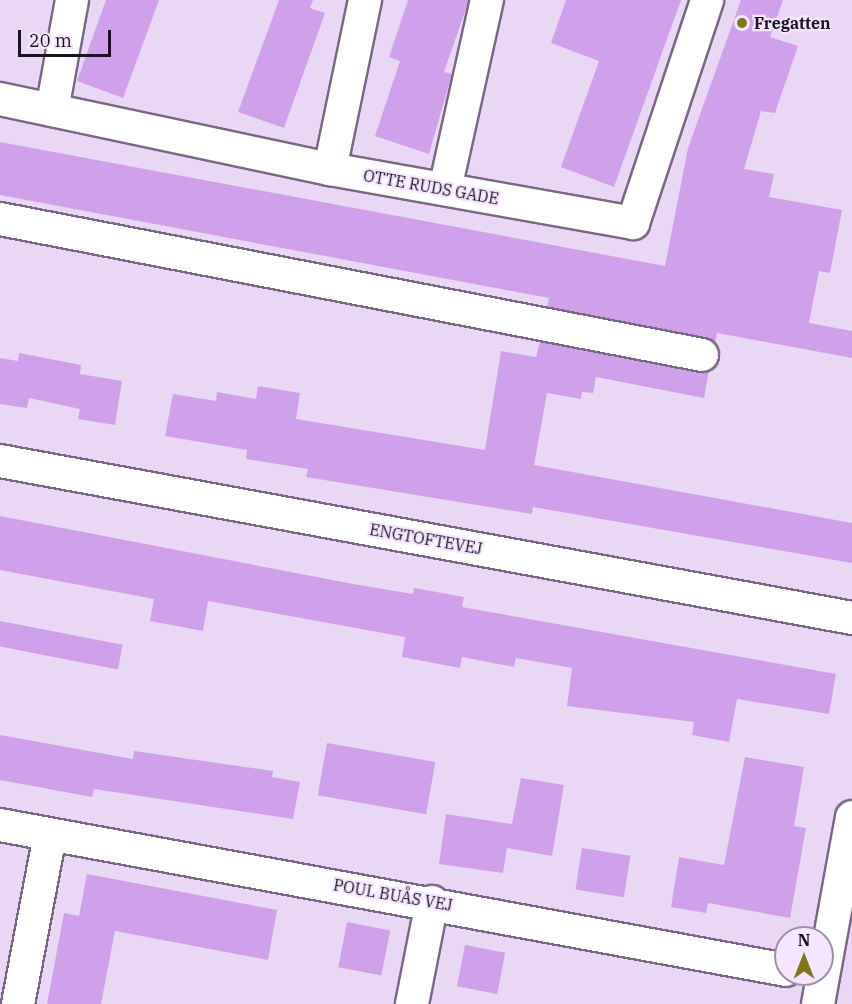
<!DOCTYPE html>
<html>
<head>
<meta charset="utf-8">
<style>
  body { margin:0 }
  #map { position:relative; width:852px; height:1004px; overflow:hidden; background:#ead7f6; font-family:"IBM Plex Serif",serif }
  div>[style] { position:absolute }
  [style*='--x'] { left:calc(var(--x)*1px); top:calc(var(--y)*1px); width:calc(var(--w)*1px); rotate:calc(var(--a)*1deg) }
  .building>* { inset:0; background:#d0a1ea; transform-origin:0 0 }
  .roads { filter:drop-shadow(2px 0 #796783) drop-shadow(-2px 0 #796783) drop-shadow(0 2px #796783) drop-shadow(0 -2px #796783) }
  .minor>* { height:32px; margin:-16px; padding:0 16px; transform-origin:16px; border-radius:16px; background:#fff }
  .dots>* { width:16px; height:16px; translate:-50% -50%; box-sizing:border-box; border:3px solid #f5e5ff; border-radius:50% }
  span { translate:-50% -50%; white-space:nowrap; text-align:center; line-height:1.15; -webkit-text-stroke:4.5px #f5e5ff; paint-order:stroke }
  .poi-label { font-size:16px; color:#1b141f; font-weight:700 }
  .left { translate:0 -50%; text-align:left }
  .street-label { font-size:16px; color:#1b141f }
  .north { position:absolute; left:774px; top:926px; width:60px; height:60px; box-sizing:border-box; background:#f5e5ff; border:2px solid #9e91a5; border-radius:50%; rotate:0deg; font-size:16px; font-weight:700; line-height:24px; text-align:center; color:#1b141f }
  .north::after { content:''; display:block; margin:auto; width:21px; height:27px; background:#80761a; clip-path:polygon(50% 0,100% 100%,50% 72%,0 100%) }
  .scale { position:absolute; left:18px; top:30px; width:93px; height:27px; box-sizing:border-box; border:3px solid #1b141f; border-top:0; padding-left:8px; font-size:18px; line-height:21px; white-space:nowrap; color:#1b141f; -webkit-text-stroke:4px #f5e5ff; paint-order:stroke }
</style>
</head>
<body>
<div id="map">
  <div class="building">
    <div style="clip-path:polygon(106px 0,159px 0,123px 98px,77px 81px)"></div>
    <div style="clip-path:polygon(279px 0,313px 0,310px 8px,325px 13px,284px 128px,238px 112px)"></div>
    <div style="clip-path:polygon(408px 0,469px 0,444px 72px,452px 74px,429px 154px,375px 136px,400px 61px,389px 57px)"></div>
    <div style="clip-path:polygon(566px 0,681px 0,614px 187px,561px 167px,599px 61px,551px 43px)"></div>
    <div style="clip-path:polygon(741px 0,783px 0,770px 37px,798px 46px,775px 113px,761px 111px,744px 169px,774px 174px,769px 197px,842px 210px,830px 273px,819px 271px,809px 323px,852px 331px,852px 358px,717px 333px,715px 343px,705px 337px,547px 307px,549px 298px,0 195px,0 142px,665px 266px,688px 148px)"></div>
    <div style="clip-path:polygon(540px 342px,699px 373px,709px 371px,704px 398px,596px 377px,593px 393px,582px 392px,581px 399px,547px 393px,534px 465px,852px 523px,852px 563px,533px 507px,532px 514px,306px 477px,308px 469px,246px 459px,247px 450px,165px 436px,173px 394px,216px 401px,217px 392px,256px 399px,258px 386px,300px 393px,296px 419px,485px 450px,501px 351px,536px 357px)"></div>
    <div style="clip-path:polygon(19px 353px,81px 365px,80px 374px,122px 381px,115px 425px,78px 419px,80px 409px,29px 398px,27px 408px,0 404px,0 358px,18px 361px)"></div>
    <div style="clip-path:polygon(0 516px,353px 584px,413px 594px,414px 588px,464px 597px,462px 607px,836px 674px,829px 714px,737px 699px,729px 742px,692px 735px,694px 722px,567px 706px,572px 668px,516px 658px,514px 667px,462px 657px,460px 668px,402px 657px,405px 637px,208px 601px,203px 631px,150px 621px,154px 599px,0 570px)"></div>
    <div style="left:0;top:621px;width:125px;height:25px;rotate:11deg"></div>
    <div style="clip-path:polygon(0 735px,133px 759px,134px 751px,273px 771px,272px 777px,300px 782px,293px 819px,94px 789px,92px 797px,0 780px)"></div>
    <div style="left:327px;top:743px;width:110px;height:53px;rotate:10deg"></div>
    <div style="clip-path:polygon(745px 757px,804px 767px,794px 826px,806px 828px,790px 918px,708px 903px,706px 913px,671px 907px,679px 857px,724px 865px)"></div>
    <div style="clip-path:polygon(521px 778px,564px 785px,552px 856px,507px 848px,503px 873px,439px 864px,446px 814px,512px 824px)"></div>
    <div style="left:582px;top:848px;width:49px;height:42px;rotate:9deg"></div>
    <div style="clip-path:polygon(87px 874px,277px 910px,268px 960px,115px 931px,101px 1004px,47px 1004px,64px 913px,79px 916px)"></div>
    <div style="left:347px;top:922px;width:44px;height:46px;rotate:11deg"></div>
    <div style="left:465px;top:945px;width:41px;height:42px;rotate:11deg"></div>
  </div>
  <div class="roads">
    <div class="minor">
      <div style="--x:0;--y:99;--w:337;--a:12"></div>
      <div style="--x:330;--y:169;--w:308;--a:10.1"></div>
      <div style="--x:633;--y:223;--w:235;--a:-71.6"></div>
      <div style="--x:52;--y:110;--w:112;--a:-79.7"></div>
      <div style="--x:330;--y:169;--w:173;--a:-78.3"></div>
      <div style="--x:445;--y:189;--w:194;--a:-77.5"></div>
      <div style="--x:0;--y:219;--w:715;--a:10.96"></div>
      <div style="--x:0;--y:461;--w:866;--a:10.44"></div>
      <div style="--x:0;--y:825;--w:799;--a:10.45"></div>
      <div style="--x:18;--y:1004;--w:172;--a:-79.3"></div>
      <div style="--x:412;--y:1004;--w:104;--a:-78.9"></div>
      <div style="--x:818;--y:1004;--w:190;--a:-79.7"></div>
    </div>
  </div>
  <div class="dots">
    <div style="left:742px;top:23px;background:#80761a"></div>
  </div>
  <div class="poi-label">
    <span class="left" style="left:754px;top:23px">Fregatten</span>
  </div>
  <div class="street-label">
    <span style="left:431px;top:187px;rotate:10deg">OTTE RUDS GADE</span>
    <span style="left:426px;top:539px;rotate:10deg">ENGTOFTEVEJ</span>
    <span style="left:393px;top:895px;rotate:10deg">POUL BUÅS VEJ</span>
  </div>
  <div class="north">N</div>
  <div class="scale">20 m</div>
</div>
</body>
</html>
